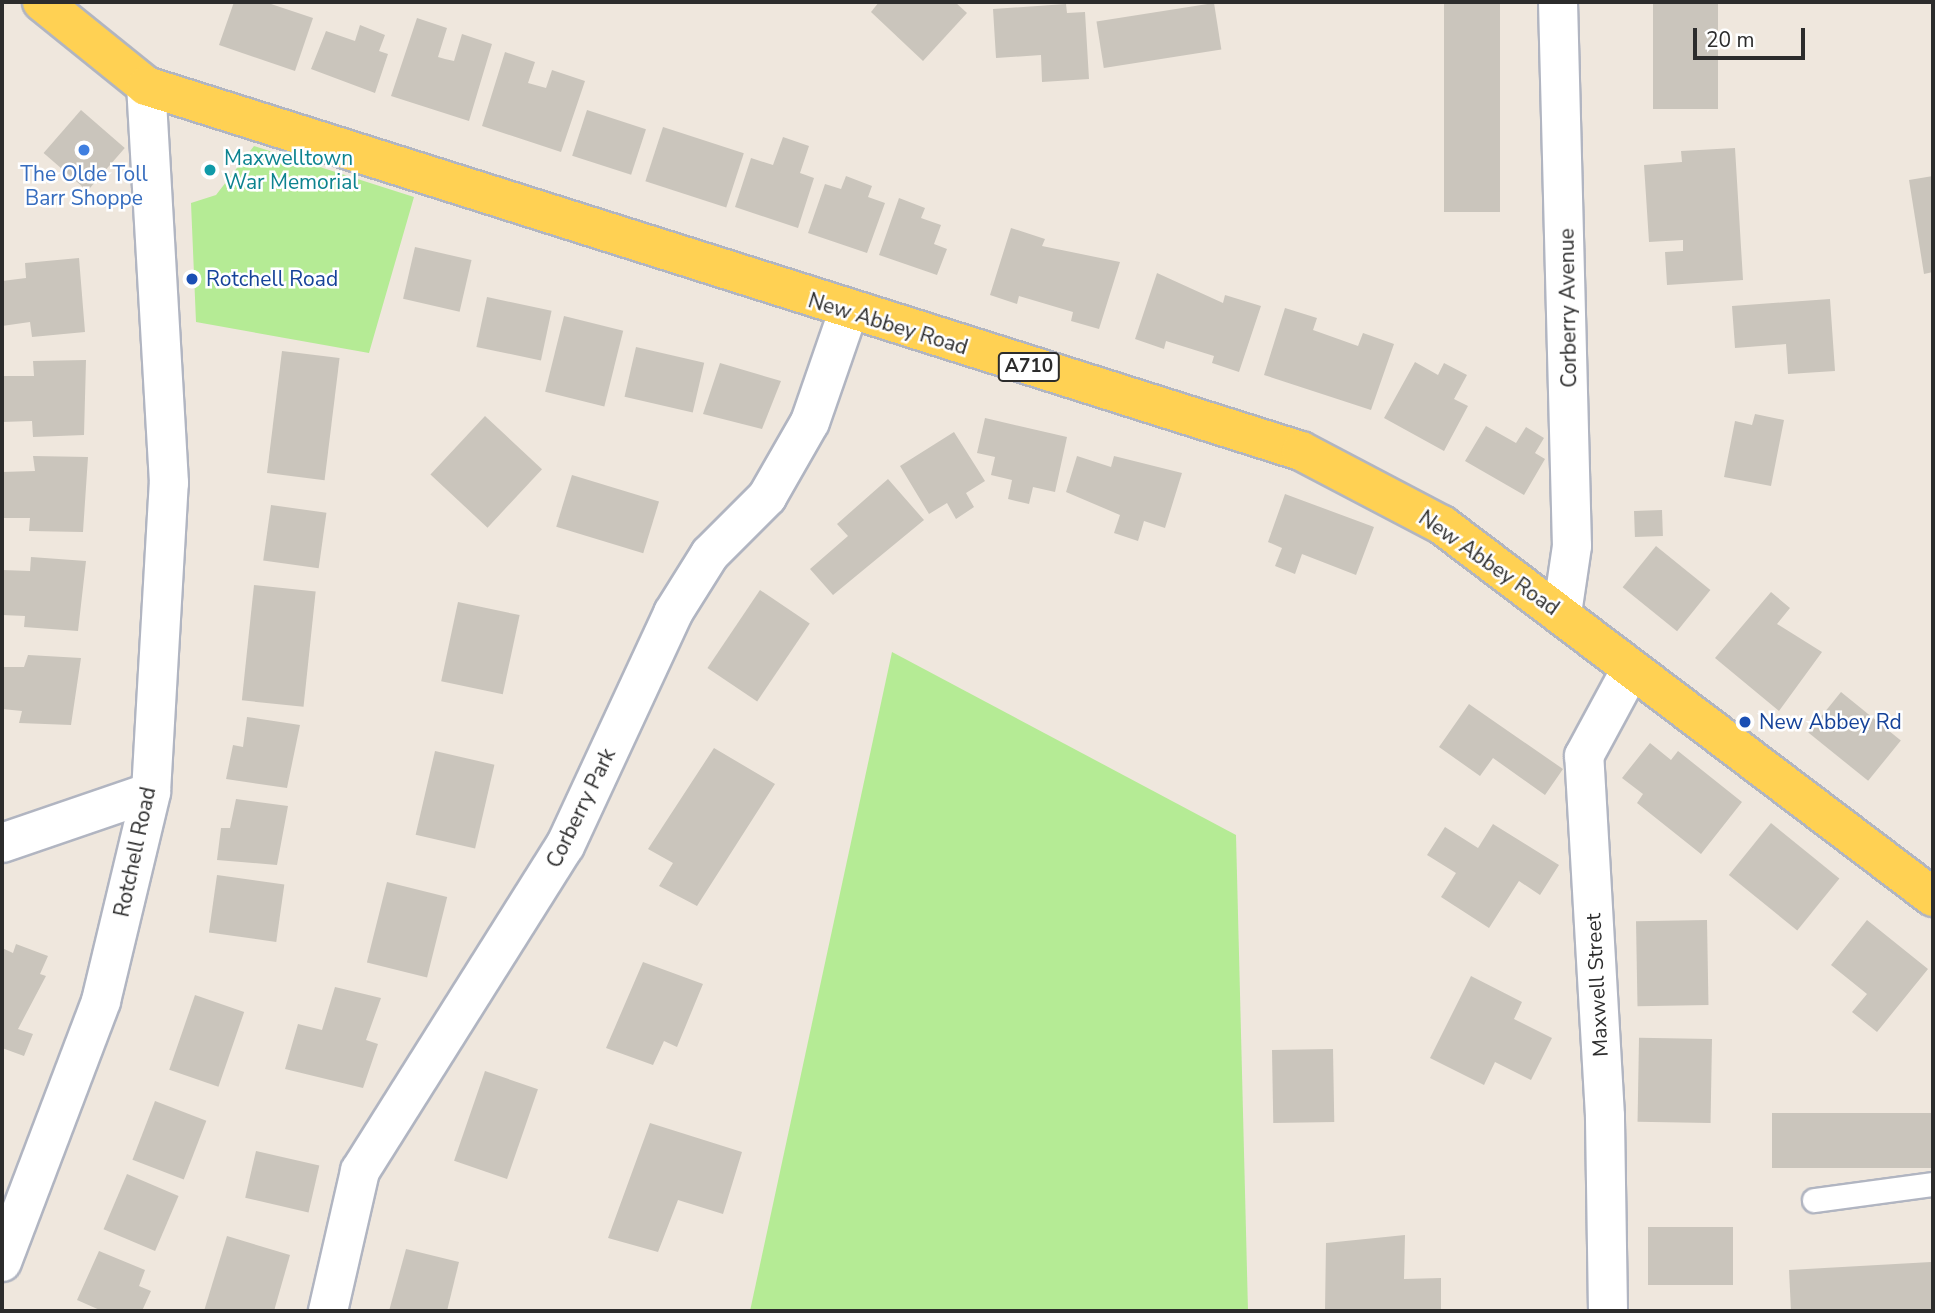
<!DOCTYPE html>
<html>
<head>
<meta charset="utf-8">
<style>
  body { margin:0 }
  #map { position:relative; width:1935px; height:1313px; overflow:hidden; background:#efe7dd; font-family:"Nunito Sans",sans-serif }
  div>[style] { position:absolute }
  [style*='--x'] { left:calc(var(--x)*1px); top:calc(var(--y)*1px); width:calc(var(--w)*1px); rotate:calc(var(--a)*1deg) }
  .green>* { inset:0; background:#b5eb95 }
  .building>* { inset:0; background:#cac5bc; transform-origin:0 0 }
  .roads { filter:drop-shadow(2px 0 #b1b5c1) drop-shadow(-2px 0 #b1b5c1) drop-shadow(0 2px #b1b5c1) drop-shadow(0 -2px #b1b5c1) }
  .service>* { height:23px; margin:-11.5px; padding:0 11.5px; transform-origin:11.5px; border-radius:11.5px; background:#fff }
  .minor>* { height:38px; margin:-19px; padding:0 19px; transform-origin:19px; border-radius:19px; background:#fff }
  .primary>* { height:38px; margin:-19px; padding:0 19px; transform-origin:19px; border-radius:19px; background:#ffd153 }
  .dots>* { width:19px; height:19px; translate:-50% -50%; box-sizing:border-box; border:4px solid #fff; border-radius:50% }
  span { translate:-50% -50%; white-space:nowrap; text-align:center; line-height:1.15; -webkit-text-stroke:5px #fff; paint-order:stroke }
  .shield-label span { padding:2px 5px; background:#fff; border:2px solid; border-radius:5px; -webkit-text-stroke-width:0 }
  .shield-label { font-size:19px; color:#2c2c2c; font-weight:700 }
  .culture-label { font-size:21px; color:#0d838f }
  .left { translate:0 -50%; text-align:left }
  .shop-label { font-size:21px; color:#366cbe }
  .transit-label { font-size:21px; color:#164399 }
  .street-label { font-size:21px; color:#2c2c2c }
  .frame { position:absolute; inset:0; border:4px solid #2c2c2c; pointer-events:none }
  .scale { position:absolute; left:1693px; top:28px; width:112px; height:32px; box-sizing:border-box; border:4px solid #2c2c2c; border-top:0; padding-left:9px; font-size:21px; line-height:24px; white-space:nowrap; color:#2c2c2c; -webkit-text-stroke:5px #fff; paint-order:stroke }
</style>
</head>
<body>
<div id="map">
  <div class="green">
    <div style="clip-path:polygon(254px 146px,414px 197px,369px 353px,196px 322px,191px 203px,216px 195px)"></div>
    <div style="clip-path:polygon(892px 652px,1236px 835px,1248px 1311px,750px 1311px)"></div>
  </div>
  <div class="building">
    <div style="clip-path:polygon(234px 2px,265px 2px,313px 18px,295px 71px,219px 45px)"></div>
    <div style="clip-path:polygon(879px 2px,955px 2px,967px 13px,923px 61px,871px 12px)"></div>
    <div style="left:1444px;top:2px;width:56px;height:210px"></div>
    <div style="left:1653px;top:2px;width:65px;height:107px"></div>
    <div style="left:1214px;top:3px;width:47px;height:119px;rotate:81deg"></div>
    <div style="clip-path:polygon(1066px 4px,1067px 13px,1085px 12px,1089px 79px,1042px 82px,1041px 55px,996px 58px,993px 9px)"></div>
    <div style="clip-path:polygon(417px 18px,447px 28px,438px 57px,445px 59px,454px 61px,462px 34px,492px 44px,469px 121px,391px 96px)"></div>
    <div style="clip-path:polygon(360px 25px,385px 35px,379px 51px,388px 54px,375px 93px,311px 69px,326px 31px,355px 41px)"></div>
    <div style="clip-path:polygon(505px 52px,535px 62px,528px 83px,546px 88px,552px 70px,585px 81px,561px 152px,482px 126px)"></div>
    <div style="left:81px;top:110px;width:58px;height:57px;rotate:41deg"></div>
    <div style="left:587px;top:110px;width:62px;height:48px;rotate:18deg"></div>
    <div style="left:663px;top:127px;width:85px;height:57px;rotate:18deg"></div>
    <div style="clip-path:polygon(783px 137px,809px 146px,800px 173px,814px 178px,798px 228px,735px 207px,751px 158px,773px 165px)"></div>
    <div style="clip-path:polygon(1735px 148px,1743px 280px,1667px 285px,1665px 252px,1683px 251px,1683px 240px,1649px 242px,1644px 165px,1682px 162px,1681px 151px)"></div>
    <div style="clip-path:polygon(846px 176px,872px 186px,868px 197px,885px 203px,867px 253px,808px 233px,825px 184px,841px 189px)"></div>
    <div style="clip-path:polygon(1933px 176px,1933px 272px,1924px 274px,1909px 180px)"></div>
    <div style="clip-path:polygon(899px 198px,925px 208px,921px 218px,941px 225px,934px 244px,947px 249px,937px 275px,879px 255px)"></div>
    <div style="clip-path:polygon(1011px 228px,1045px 239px,1042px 246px,1120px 262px,1099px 329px,1071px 321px,1073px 312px,1019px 296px,1017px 304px,990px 295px)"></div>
    <div style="left:415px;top:247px;width:58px;height:53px;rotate:13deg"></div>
    <div style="clip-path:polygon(79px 258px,85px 332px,32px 337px,30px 322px,2px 326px,2px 281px,26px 278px,25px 263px)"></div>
    <div style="clip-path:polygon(1157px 273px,1223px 303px,1225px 295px,1261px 306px,1239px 372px,1212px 363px,1214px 356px,1166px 341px,1164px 349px,1135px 339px)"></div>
    <div style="left:487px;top:297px;width:66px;height:51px;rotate:12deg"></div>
    <div style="clip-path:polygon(1830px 299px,1835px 371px,1788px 374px,1786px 344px,1735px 348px,1732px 306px)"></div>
    <div style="clip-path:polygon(1285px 308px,1317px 318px,1313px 330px,1358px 346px,1363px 333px,1394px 344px,1371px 410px,1264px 375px)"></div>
    <div style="left:564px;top:316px;width:61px;height:78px;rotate:14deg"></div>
    <div style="left:636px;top:347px;width:70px;height:51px;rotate:13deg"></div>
    <div style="left:282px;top:351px;width:58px;height:123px;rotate:7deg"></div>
    <div style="clip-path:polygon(86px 360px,84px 435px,33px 437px,32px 421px,2px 422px,2px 376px,34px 376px,33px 361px)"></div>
    <div style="clip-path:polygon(1415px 362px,1438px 375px,1444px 363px,1467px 375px,1454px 399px,1468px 406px,1444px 451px,1384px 418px)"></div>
    <div style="clip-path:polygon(720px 363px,781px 381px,762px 429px,703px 414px)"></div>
    <div style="clip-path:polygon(1755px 414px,1784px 420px,1771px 486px,1724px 477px,1735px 421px,1752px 425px)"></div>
    <div style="left:485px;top:416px;width:78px;height:80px;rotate:43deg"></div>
    <div style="clip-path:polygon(985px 418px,1067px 437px,1055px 492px,1033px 487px,1029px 504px,1008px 499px,1012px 480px,991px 475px,995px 457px,977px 453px)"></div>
    <div style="clip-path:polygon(1486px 426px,1516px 443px,1526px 427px,1544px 438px,1535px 453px,1545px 459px,1524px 495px,1465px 461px)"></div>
    <div style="clip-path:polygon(954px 432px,985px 481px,966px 493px,974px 507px,956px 519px,947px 503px,929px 514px,900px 466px)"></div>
    <div style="clip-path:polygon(33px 456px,88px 457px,83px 532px,29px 531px,30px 518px,2px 518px,2px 472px,35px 471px)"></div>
    <div style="clip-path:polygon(1077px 456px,1111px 467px,1114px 456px,1182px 473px,1165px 528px,1144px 521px,1138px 541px,1114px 533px,1120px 515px,1066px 492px)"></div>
    <div style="left:572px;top:475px;width:91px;height:54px;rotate:17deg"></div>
    <div style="clip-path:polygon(888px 479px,924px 520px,833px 595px,810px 569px,848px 536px,837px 524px)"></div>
    <div style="clip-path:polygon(1285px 494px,1374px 527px,1356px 575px,1302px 554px,1295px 574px,1275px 566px,1282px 548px,1268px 542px)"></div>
    <div style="left:271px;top:505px;width:56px;height:56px;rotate:8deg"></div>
    <div style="left:1662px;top:510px;width:26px;height:28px;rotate:88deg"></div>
    <div style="left:1656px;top:546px;width:70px;height:53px;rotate:39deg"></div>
    <div style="clip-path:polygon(31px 557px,86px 561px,78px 631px,24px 627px,25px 616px,2px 615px,2px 570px,30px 571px)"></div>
    <div style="left:254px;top:585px;width:62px;height:116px;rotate:6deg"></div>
    <div style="left:760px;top:590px;width:60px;height:94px;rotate:34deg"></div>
    <div style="clip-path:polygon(1771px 592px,1790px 608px,1777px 624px,1822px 652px,1779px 711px,1715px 658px)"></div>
    <div style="left:458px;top:602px;width:63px;height:81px;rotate:12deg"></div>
    <div style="clip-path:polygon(28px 655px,81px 658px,71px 725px,19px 723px,22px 711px,2px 709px,2px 667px,24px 667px)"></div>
    <div style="left:1841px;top:692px;width:77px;height:52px;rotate:39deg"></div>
    <div style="clip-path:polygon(1469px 704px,1563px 769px,1545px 795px,1493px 758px,1480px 776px,1439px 747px)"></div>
    <div style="clip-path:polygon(247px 717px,300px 725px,287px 788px,226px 779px,233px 745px,243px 747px)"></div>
    <div style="clip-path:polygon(1650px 743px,1671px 760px,1678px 751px,1742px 802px,1701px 854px,1637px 803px,1643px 794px,1622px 778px)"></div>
    <div style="clip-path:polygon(714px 748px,775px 784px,697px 906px,659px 886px,673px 863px,648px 849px)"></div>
    <div style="left:435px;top:751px;width:61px;height:86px;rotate:13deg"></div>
    <div style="clip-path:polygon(236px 799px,288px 806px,277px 865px,217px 860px,221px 828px,230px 828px)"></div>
    <div style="left:1771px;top:823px;width:88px;height:67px;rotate:39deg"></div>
    <div style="clip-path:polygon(1493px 824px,1559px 865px,1540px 895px,1519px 881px,1489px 928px,1441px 897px,1456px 873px,1427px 855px,1445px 827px,1478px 848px)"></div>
    <div style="left:217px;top:875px;width:68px;height:58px;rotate:8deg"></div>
    <div style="left:387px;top:882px;width:62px;height:83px;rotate:14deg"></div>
    <div style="left:1707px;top:920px;width:85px;height:71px;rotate:89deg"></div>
    <div style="clip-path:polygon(1867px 920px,1928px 969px,1877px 1032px,1852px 1012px,1867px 994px,1831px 965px)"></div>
    <div style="clip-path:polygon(16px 944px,48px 956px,40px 974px,46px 976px,18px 1029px,33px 1034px,24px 1056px,2px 1048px,2px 948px,13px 953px)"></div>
    <div style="clip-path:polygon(643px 962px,703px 984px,677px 1047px,664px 1041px,653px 1065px,606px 1048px)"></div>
    <div style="clip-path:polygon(1471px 976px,1522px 1002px,1514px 1019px,1552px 1038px,1531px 1080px,1495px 1062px,1484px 1085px,1430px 1058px)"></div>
    <div style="clip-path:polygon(335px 987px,381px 998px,366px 1040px,378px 1044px,363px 1088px,285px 1069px,298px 1024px,322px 1030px)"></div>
    <div style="left:195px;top:995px;width:52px;height:79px;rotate:19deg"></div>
    <div style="left:1712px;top:1039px;width:84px;height:73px;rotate:91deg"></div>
    <div style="left:1333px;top:1049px;width:73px;height:61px;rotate:89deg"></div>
    <div style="left:485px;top:1071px;width:56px;height:95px;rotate:19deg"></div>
    <div style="left:155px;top:1101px;width:55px;height:63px;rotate:21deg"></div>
    <div style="left:1933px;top:1113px;width:55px;height:161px;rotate:90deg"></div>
    <div style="clip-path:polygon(650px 1123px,742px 1152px,723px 1214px,678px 1200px,658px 1252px,608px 1238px)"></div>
    <div style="left:256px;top:1151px;width:65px;height:48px;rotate:13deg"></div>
    <div style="left:127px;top:1174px;width:56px;height:60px;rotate:23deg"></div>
    <div style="left:1648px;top:1227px;width:85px;height:58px"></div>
    <div style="clip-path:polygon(1405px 1235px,1404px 1279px,1441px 1278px,1441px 1311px,1325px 1311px,1326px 1243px)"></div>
    <div style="clip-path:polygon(227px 1236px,290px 1255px,274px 1311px,204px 1311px)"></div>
    <div style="clip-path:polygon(406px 1249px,459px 1262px,447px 1311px,389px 1311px)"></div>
    <div style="clip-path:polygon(99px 1251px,145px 1270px,139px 1286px,151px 1291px,142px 1311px,102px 1311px,77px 1300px)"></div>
    <div style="clip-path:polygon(1931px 1262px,1933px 1311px,1791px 1311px,1789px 1270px)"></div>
  </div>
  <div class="roads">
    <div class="service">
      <div style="--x:1814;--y:1200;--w:120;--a:-7.7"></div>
    </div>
    <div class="minor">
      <div style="--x:1558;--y:2;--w:544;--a:88.53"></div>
      <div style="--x:1572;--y:546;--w:69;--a:98.4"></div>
      <div style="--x:2;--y:843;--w:157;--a:-18.9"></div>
      <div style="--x:2;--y:1262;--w:279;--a:-69.2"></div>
      <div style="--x:101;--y:1001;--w:215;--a:-76.5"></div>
      <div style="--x:151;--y:792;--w:310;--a:-86.7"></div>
      <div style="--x:169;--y:483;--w:398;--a:-93.3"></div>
      <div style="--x:328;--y:1311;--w:144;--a:-77.1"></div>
      <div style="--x:360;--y:1171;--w:384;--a:-57.8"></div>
      <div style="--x:565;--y:846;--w:257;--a:-65.1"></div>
      <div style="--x:673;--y:613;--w:70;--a:-57.9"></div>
      <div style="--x:710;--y:554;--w:81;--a:-45"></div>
      <div style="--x:767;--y:497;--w:86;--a:-60.2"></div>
      <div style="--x:810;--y:422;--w:116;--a:-70.9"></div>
      <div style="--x:1608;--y:1311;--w:195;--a:-90.9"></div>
      <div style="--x:1605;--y:1116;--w:361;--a:-93.3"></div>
      <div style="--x:1584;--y:756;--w:97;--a:-61.6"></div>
    </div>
    <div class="primary">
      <div style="--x:42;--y:2;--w:134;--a:38.9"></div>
      <div style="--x:146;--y:86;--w:1211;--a:17.54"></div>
      <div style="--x:1301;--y:451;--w:159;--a:27.7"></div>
      <div style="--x:1442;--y:525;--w:616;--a:37.15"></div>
    </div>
  </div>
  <div class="dots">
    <div style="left:84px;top:150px;background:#3f7fe0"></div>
    <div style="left:210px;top:170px;background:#0f9aa8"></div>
    <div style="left:192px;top:279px;background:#1a4fb4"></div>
    <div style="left:1745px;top:722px;background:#1a4fb4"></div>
  </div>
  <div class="shield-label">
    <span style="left:1029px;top:367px">A710</span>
  </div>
  <div class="culture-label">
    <span class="left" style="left:224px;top:170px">Maxwelltown<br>War Memorial</span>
  </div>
  <div class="shop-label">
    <span style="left:84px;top:186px">The Olde Toll<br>Barr Shoppe</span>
  </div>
  <div class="transit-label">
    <span class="left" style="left:206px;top:279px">Rotchell Road</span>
    <span class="left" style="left:1759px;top:722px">New Abbey Rd</span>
  </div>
  <div class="street-label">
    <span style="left:1568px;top:308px;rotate:-91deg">Corberry Avenue</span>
    <span style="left:888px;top:324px;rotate:17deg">New Abbey Road</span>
    <span style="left:1489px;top:563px;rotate:35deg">New Abbey Road</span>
    <span style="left:581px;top:808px;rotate:-64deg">Corberry Park</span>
    <span style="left:135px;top:852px;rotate:-78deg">Rotchell Road</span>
    <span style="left:1597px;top:985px;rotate:-93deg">Maxwell Street</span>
  </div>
  <div class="frame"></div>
  <div class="scale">20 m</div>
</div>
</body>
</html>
